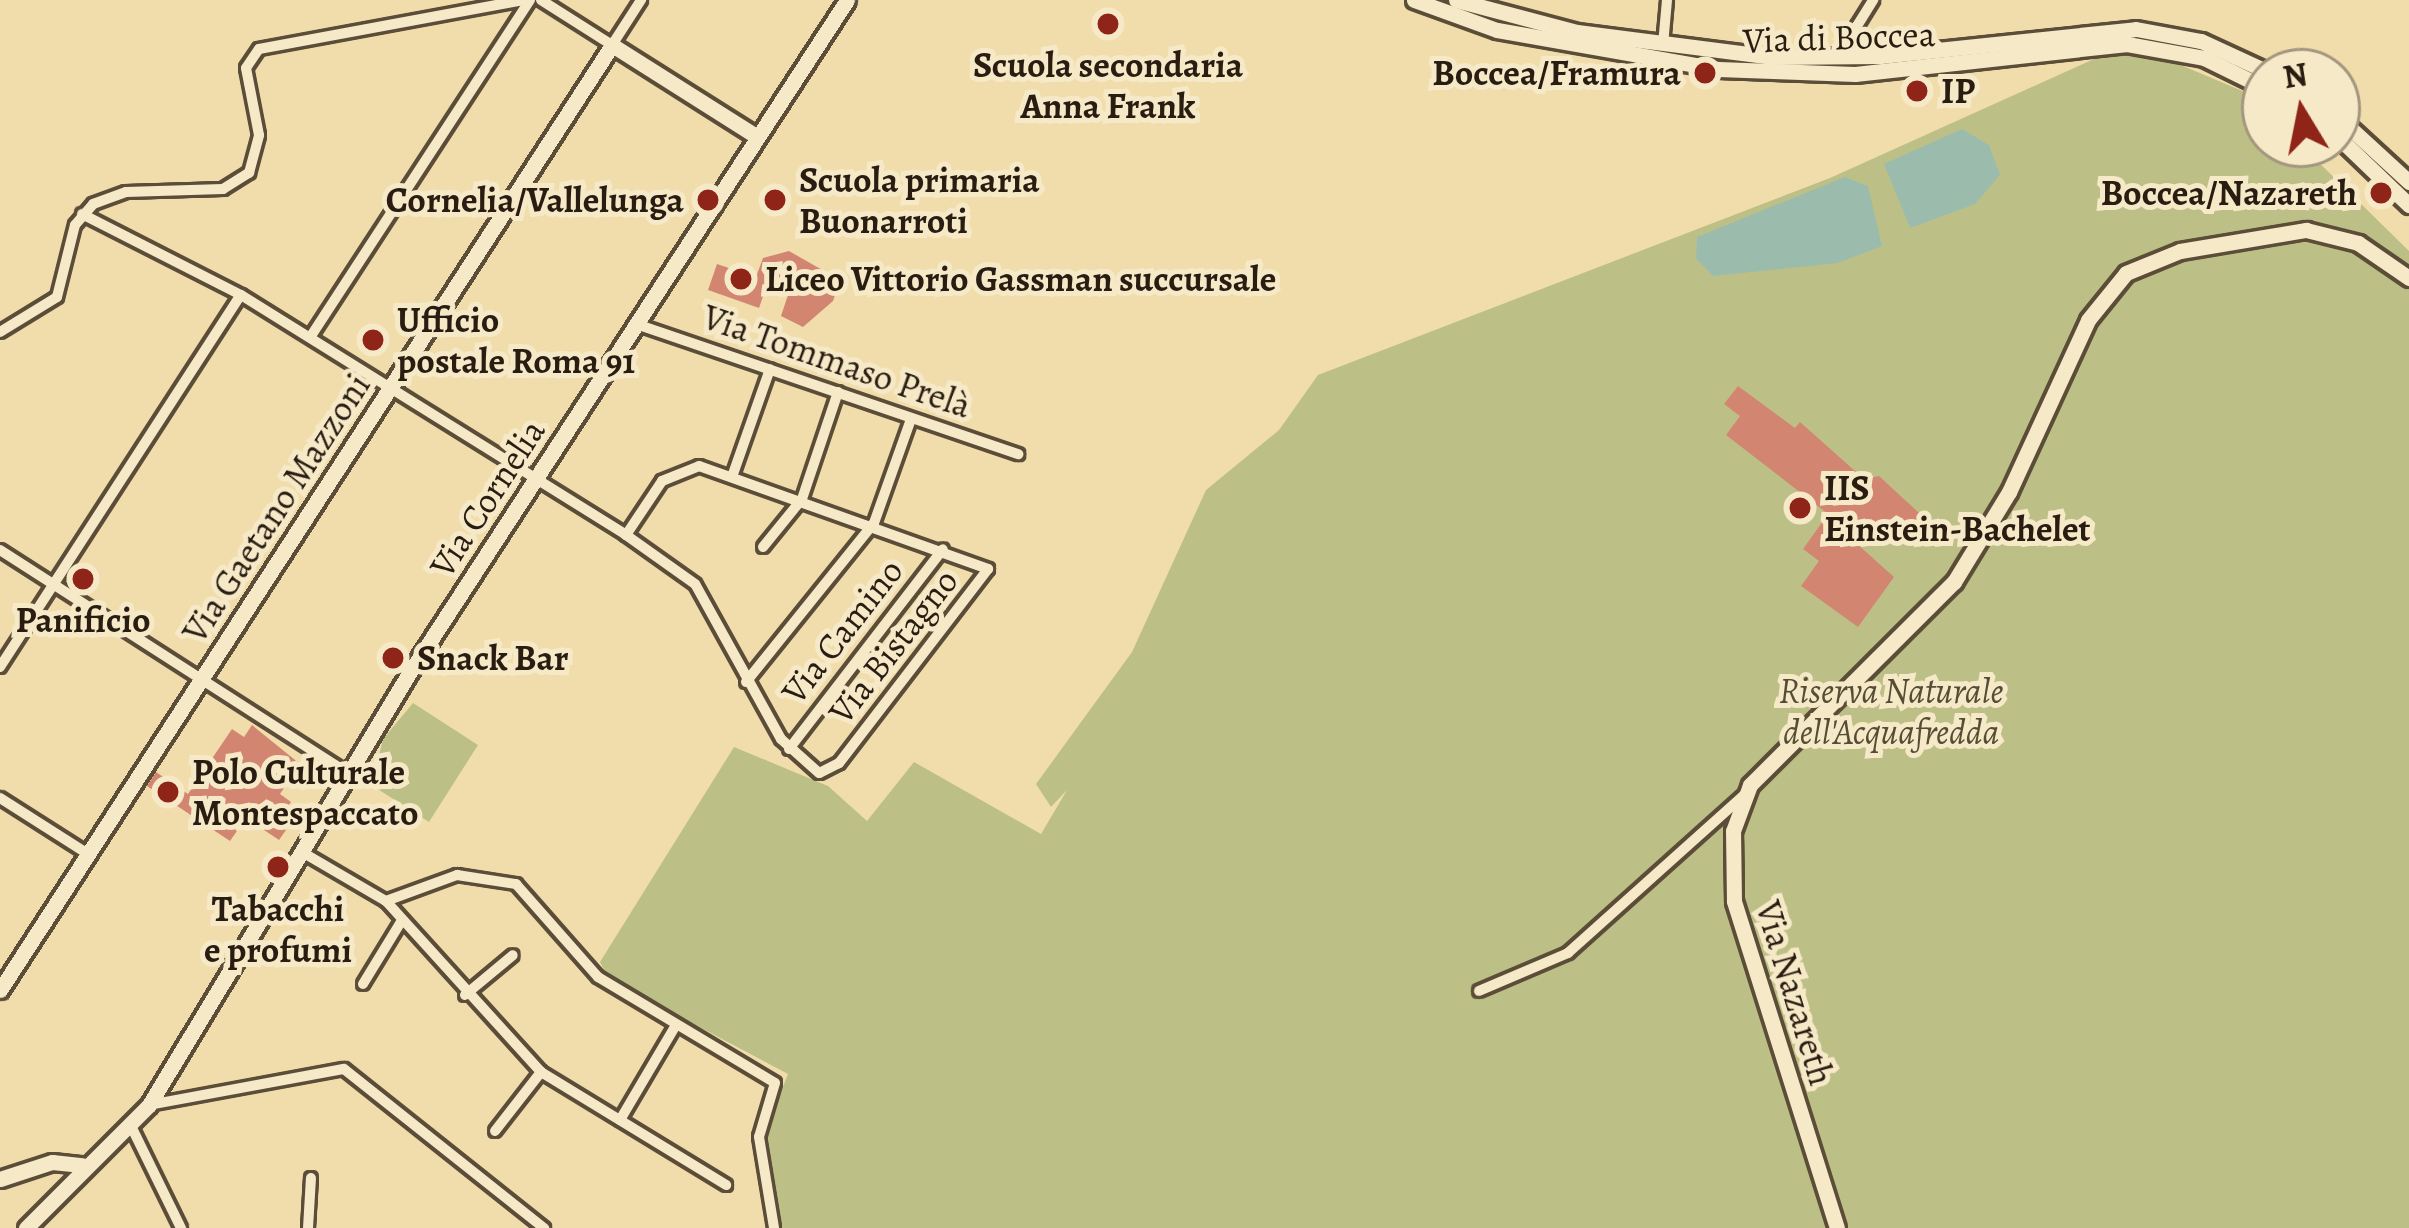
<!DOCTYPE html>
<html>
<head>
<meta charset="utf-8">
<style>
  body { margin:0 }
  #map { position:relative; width:2409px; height:1228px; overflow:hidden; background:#f1ddab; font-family:Alegreya,serif }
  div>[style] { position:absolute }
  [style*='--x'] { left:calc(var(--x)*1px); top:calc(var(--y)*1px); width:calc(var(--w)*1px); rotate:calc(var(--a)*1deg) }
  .green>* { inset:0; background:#bdc086 }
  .water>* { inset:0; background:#9bbbad }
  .building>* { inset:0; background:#d28672 }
  .roads { filter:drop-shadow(3px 0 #5b4d38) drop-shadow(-3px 0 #5b4d38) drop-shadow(0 3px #5b4d38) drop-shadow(0 -3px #5b4d38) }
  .street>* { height:10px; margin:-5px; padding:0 5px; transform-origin:5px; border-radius:5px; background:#f6e9c8 }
  .secondary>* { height:15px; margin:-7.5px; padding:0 7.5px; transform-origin:7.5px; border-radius:7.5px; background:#f6e9c8 }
  .dots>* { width:33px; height:33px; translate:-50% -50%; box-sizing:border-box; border:6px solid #f6e9c8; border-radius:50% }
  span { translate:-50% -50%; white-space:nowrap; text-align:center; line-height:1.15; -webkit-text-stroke:10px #f6e9c8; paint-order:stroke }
  .street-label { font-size:36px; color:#291d12 }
  .poi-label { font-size:36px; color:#291d12; font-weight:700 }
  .right { translate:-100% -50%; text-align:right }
  .left { translate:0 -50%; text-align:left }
  .park-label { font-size:36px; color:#554e35; font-style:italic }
  .north { position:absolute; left:2241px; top:48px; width:120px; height:120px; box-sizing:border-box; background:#f6e9c8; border:3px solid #a4977f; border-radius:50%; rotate:350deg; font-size:33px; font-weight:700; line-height:48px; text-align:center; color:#291d12 }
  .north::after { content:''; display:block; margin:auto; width:42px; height:54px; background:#8f2418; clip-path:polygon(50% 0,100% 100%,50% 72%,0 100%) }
</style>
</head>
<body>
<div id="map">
  <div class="green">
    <div style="clip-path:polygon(2105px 54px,2164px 58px,2245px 92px,2265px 111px,2265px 144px,2300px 144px,2409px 251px,2409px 1228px,782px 1228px,764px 1135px,788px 1074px,609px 979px,600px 962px,734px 747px,828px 786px,867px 821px,914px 762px,1041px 834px,1067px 790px,1051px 807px,1036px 784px,1132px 652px,1206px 490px,1279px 430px,1318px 375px,1830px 178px)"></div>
    <div style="clip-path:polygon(413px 703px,478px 745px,429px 822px,359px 777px,376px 768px,383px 739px)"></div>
  </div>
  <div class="water">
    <div style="clip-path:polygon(1962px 129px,1989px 145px,2000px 175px,1975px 204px,1910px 228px,1884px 164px)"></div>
    <div style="clip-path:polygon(1845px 177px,1868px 186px,1882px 246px,1838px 263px,1713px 276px,1696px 259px,1697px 237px)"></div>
  </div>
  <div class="building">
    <div style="clip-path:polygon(789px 251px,840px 280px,833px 301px,803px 327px,781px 316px,791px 286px,769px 279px,759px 308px,708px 290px,717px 264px,756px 277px,763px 258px)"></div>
    <div style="clip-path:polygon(1738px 386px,1795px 428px,1800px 422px,1864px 479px,1879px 476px,1931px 524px,1846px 534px,1894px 577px,1858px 627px,1801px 586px,1819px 561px,1803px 549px,1828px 514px,1726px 435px,1740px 416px,1724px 404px)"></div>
    <div style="clip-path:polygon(252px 725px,300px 764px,280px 794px,291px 802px,276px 823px,286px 830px,279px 840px,246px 818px,230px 841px,147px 786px,156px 772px,188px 794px,232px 729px,244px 737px)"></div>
  </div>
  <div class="roads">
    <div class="street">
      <div style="--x:541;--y:0;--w:84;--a:32.4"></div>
      <div style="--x:612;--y:45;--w:54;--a:-57.2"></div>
      <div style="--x:1663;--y:45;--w:45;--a:-84.9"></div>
      <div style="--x:1854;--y:59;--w:33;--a:-85"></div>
      <div style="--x:1857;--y:26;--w:31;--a:-58"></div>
      <div style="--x:82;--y:214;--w:178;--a:27"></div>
      <div style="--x:241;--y:295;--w:454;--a:31.9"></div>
      <div style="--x:626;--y:535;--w:65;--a:-56.3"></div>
      <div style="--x:662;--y:481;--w:40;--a:-22"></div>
      <div style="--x:699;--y:466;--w:307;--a:19.6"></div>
      <div style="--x:988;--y:569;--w:245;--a:127.5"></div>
      <div style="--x:839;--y:763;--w:22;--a:153"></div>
      <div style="--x:819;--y:773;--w:51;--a:-138.2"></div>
      <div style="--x:781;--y:739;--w:177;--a:-119"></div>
      <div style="--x:695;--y:584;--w:85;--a:-144.6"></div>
      <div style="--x:636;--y:324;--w:404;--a:18.8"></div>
      <div style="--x:0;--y:332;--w:67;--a:-31.6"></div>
      <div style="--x:57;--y:297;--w:74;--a:-76"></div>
      <div style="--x:75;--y:225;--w:28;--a:-49"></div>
      <div style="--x:93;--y:204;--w:35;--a:-20"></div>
      <div style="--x:126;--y:192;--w:97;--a:-1.8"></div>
      <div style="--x:223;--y:189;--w:31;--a:-32"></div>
      <div style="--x:249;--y:173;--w:39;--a:-75"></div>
      <div style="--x:259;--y:135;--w:68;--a:-101"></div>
      <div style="--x:246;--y:68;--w:23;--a:-56"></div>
      <div style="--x:259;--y:49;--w:269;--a:-10.5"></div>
      <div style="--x:311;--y:336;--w:401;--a:-56.9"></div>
      <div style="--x:733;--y:474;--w:111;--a:-70.6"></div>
      <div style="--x:763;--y:547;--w:62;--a:-50.9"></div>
      <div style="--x:802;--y:499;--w:113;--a:-71.4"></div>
      <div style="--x:0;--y:550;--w:412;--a:32.7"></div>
      <div style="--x:0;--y:667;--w:443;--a:-57.1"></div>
      <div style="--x:746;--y:682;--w:204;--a:-51.2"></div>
      <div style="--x:874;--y:523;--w:110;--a:-70.4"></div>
      <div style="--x:789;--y:749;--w:252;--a:-52.4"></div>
      <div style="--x:0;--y:798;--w:104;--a:32.5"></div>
      <div style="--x:302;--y:852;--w:97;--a:30.3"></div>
      <div style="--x:386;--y:901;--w:231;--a:47.8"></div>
      <div style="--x:541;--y:1072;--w:217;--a:31.4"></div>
      <div style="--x:386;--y:901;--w:76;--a:-20.1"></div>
      <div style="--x:457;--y:875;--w:60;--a:8.7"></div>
      <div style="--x:516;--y:884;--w:124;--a:48.6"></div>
      <div style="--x:598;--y:977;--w:206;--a:30.9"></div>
      <div style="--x:775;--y:1083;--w:56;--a:106.5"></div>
      <div style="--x:759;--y:1137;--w:92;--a:80.6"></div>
      <div style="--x:363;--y:984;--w:75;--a:-58.6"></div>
      <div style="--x:1479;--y:991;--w:97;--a:-23.1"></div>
      <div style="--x:1568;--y:953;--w:235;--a:-41.9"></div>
      <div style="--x:465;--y:995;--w:62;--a:-39.8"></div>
      <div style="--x:149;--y:1105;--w:198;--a:-10.5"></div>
      <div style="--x:344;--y:1069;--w:256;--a:38.5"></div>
      <div style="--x:620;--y:1120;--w:110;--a:-59.5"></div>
      <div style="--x:130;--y:1124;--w:116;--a:63.9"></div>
      <div style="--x:495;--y:1131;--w:75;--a:-52.1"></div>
      <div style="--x:308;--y:1228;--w:50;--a:-86.6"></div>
    </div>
    <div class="secondary">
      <div style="--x:1414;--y:0;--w:88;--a:19.9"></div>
      <div style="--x:1497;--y:30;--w:224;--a:10"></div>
      <div style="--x:1718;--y:69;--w:137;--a:2.1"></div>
      <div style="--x:1855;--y:74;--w:274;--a:-6.3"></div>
      <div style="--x:2127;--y:44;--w:78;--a:10.3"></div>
      <div style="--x:2204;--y:58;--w:68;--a:26.2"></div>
      <div style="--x:1456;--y:0;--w:125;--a:14.8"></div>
      <div style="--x:1577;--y:32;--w:196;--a:7.3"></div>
      <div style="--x:1771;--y:57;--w:109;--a:-0.5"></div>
      <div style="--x:1880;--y:56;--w:257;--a:-6"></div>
      <div style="--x:2136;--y:29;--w:66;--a:10.5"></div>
      <div style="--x:2201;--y:41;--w:74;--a:24.8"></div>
      <div style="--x:2337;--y:116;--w:98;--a:42.5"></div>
      <div style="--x:2337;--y:136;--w:100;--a:43.8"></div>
      <div style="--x:0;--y:990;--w:1126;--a:-57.07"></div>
      <div style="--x:612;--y:45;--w:170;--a:32.3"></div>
      <div style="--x:0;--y:1179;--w:55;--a:-18.1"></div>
      <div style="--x:52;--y:1162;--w:30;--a:6"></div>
      <div style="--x:26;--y:1228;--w:174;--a:-45"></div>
      <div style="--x:149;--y:1105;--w:502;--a:-58.94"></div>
      <div style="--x:408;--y:675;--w:805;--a:-56.96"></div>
      <div style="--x:1837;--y:1228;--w:343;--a:-107.5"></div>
      <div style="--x:1734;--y:901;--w:70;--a:-90.8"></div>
      <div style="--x:1733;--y:831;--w:49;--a:-69.7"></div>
      <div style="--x:1750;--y:785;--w:288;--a:-44.9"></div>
      <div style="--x:1954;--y:582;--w:105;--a:-58.6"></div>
      <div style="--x:2009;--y:492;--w:189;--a:-65.3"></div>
      <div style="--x:2088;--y:320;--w:60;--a:-51"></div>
      <div style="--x:2126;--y:273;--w:58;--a:-22.2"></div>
      <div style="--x:2180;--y:251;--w:128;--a:-9.5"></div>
      <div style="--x:2306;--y:230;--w:54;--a:14"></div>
      <div style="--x:2358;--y:243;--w:62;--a:34.5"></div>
    </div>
  </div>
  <div class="dots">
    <div style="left:1108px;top:24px;background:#8f2418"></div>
    <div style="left:1705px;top:73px;background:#8f2418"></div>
    <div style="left:1917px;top:91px;background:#8f2418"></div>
    <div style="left:2381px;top:193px;background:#8f2418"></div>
    <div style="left:708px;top:200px;background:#8f2418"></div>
    <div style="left:775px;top:200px;background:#8f2418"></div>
    <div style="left:741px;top:279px;background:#8f2418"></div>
    <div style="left:373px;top:340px;background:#8f2418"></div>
    <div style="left:1800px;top:508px;background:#8f2418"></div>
    <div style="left:83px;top:579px;background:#8f2418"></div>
    <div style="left:393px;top:658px;background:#8f2418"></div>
    <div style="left:168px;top:792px;background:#8f2418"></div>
    <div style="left:278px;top:867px;background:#8f2418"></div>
  </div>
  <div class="street-label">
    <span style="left:1839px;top:37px;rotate:-2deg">Via di Boccea</span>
    <span style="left:837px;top:361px;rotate:19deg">Via Tommaso Prelà</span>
    <span style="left:487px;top:498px;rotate:-57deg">Via Cornelia</span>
    <span style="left:276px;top:508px;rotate:-57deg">Via Gaetano Mazzoni</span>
    <span style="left:842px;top:631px;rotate:-52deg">Via Camino</span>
    <span style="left:893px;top:646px;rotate:-52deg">Via Bistagno</span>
    <span style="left:1795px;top:993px;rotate:73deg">Via Nazareth</span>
  </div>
  <div class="poi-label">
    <span style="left:1108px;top:85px">Scuola secondaria<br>Anna Frank</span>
    <span class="right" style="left:1681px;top:73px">Boccea/Framura</span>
    <span class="left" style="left:1941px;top:91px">IP</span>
    <span class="left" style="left:799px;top:200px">Scuola primaria<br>Buonarroti</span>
    <span class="right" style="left:2357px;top:193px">Boccea/Nazareth</span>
    <span class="right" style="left:684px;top:200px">Cornelia/Vallelunga</span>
    <span class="left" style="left:765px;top:279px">Liceo Vittorio Gassman succursale</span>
    <span class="left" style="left:397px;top:340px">Ufficio<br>postale Roma 91</span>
    <span class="left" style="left:1824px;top:508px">IIS<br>Einstein-Bachelet</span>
    <span style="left:83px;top:620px">Panificio</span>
    <span class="left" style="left:417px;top:658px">Snack Bar</span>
    <span class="left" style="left:192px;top:792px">Polo Culturale<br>Montespaccato</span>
    <span style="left:278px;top:929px">Tabacchi<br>e profumi</span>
  </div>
  <div class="park-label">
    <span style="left:1891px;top:711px">Riserva Naturale<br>dell'Acquafredda</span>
  </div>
  <div class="north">N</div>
</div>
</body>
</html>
